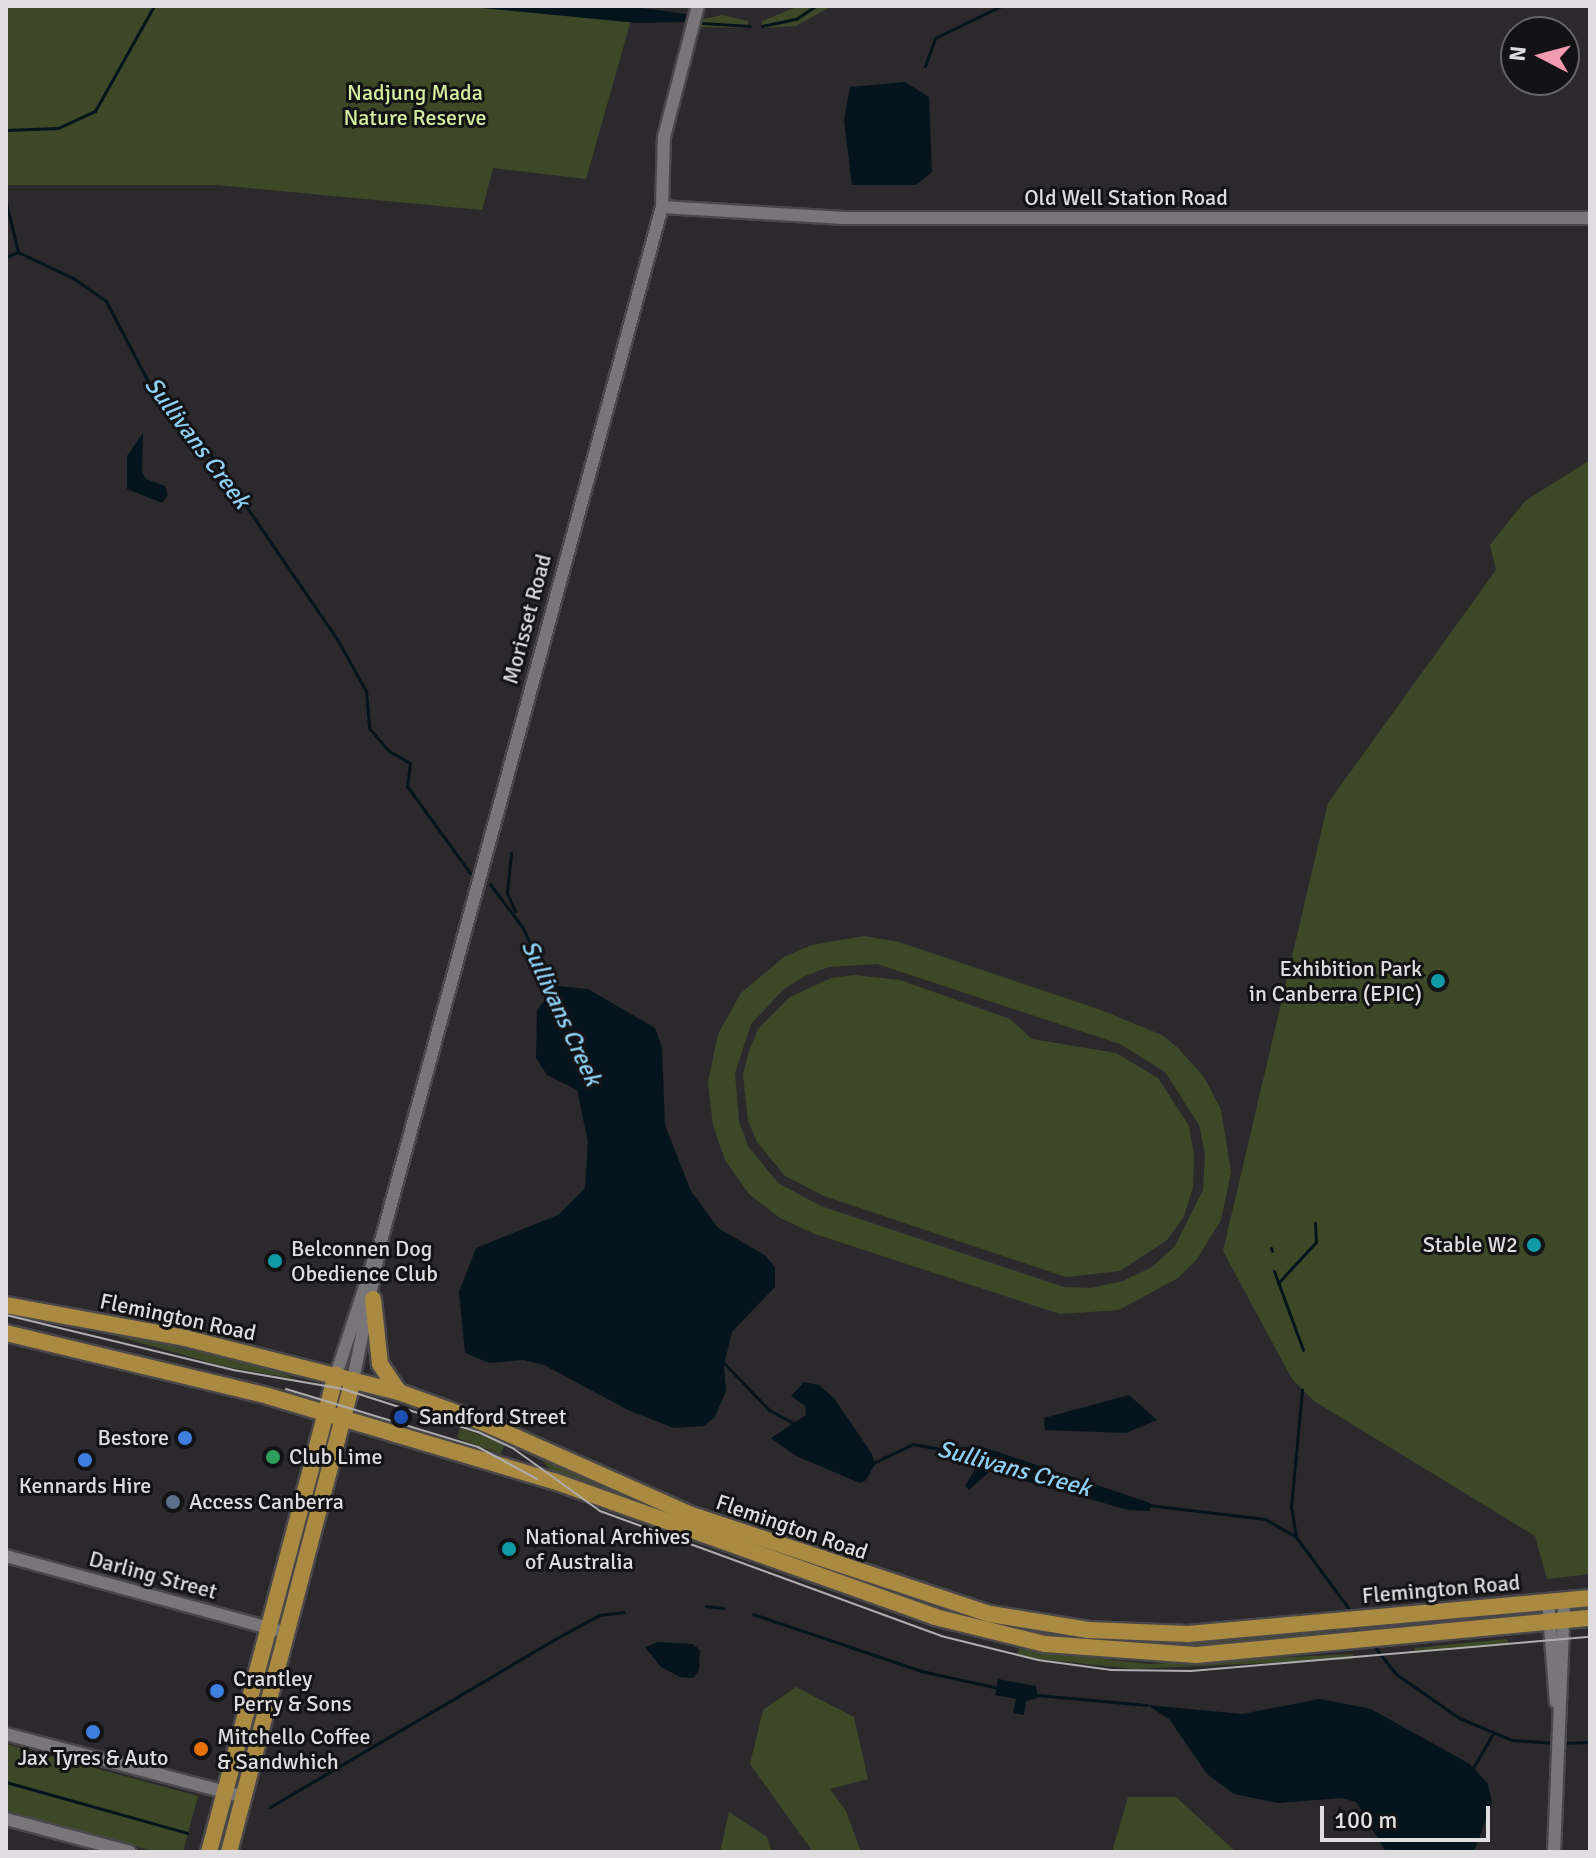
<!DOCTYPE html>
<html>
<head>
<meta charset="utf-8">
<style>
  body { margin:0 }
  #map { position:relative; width:1596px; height:1858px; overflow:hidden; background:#2c292c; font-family:Signika,sans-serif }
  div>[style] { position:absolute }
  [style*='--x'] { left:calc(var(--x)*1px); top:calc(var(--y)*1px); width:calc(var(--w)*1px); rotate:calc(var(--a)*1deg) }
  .green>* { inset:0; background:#3d4926 }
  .water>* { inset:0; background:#03141d }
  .stream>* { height:3px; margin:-1.5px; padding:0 1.5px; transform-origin:1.5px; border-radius:1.5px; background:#03141d }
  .roads { filter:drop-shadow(2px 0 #49474a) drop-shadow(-2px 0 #49474a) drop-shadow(0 2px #49474a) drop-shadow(0 -2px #49474a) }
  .minor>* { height:12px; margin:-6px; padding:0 6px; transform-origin:6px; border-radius:6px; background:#787679 }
  .major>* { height:16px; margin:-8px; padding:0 8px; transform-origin:8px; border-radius:8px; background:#aa8a40 }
  .tram>* { height:2px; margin:-1px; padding:0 1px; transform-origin:1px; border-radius:1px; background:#aeacae }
  .dots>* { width:22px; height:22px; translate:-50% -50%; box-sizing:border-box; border:4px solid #131214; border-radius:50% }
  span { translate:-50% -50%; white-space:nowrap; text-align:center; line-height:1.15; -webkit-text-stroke:6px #131214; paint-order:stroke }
  .park-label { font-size:22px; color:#d3ef9f }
  .street-label { font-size:22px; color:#dfdddf }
  .poi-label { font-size:22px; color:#dfdddf }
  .right { translate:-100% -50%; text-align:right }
  .left { translate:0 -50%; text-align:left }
  .water-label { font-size:24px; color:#8dd0f6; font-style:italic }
  .frame { position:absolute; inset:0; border:8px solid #dfdddf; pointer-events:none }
  .north { position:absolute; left:1500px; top:16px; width:80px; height:80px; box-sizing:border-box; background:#131214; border:2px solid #656365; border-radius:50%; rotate:276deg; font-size:22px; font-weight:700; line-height:32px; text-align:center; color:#dfdddf }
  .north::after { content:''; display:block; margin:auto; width:28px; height:36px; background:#f29ab0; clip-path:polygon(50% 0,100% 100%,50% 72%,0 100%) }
  .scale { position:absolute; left:1320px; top:1806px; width:170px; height:36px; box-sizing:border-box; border:4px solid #dfdddf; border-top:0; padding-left:10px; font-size:24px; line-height:28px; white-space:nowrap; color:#dfdddf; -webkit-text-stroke:6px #131214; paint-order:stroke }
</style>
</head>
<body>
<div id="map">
  <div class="green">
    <div style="clip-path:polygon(6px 6px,635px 6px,586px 179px,493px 168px,482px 210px,217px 185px,6px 185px)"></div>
    <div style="clip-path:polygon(799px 6px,832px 6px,796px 26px,762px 28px,762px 21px)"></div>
    <div style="clip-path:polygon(722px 15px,748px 21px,748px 28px,700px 27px,700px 20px)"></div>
    <div style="clip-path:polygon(1590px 460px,1590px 1574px,1547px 1579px,1535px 1536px,1314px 1401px,1292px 1379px,1223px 1251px,1328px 803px,1496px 570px,1490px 545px,1525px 501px)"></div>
    <div style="clip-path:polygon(evenodd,864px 936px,899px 942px,1101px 1010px,1162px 1035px,1178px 1048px,1204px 1077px,1221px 1110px,1231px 1172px,1221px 1220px,1197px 1259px,1178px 1278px,1119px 1310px,1060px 1314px,815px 1234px,780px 1218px,749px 1194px,725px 1160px,713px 1125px,708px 1083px,718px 1034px,741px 993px,784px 957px,812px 945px,864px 936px,877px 964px,1120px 1044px,1165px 1072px,1199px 1125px,1205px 1155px,1203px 1190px,1175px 1246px,1152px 1267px,1123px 1281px,1091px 1288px,1064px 1287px,821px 1206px,778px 1183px,748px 1146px,739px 1122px,735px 1073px,751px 1024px,784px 989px,805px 976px,829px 967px,877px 964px)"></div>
    <div style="clip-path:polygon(854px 975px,900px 980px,1010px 1019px,1032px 1039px,1116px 1053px,1158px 1078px,1189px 1126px,1194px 1155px,1193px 1188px,1183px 1218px,1167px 1240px,1120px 1271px,1066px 1277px,824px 1196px,785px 1176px,757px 1142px,748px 1121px,743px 1074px,749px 1051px,758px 1029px,790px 997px,831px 978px)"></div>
    <div style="clip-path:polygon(65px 1322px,266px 1367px,296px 1379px,227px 1367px)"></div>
    <div style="clip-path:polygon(460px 1428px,486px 1437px,505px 1445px,500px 1454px,457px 1438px)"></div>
    <div style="clip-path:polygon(535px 1452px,685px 1518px,975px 1618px,1087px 1636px,1331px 1629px,1331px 1635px,1189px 1648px,1040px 1636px,968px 1620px,556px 1476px)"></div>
    <div style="clip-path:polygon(1506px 1639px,1509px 1643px,1415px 1653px,1415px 1648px)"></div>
    <div style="clip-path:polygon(1019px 1649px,1149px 1664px,1353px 1654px,1353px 1659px,1134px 1669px,1040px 1659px,1017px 1655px)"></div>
    <div style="clip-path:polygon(796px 1687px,854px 1717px,868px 1779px,830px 1789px,846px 1811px,861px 1852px,813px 1852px,750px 1764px,763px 1710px)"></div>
    <div style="clip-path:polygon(6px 1744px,198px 1796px,183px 1852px,156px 1852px,6px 1811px)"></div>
    <div style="clip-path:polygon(1128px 1797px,1176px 1797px,1236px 1852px,1112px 1852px)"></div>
    <div style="clip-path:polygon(729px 1812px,767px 1837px,772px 1852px,720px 1852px)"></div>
  </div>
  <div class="water">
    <div style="clip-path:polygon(460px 6px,627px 6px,686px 14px,685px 22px,637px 23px)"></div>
    <div style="clip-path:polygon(905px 82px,929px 97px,932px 172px,916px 185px,852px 185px,844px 120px,850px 87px)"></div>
    <div style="clip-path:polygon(143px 433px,142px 472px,146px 479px,165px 486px,168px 495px,162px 503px,127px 489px,127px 456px)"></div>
    <div style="clip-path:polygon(557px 986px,588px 989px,655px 1028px,662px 1047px,665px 1125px,691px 1191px,718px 1228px,766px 1256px,775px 1268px,775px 1287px,732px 1332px,724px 1365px,726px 1391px,715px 1417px,704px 1426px,674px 1428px,630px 1411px,544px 1365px,523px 1360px,489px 1363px,465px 1353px,459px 1292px,476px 1248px,558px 1215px,585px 1188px,588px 1142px,577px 1090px,547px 1075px,536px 1058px,537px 1010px)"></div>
    <div style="clip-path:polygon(804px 1382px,819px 1385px,834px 1398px,872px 1454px,875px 1464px,866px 1480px,860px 1483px,796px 1456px,771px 1438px,806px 1415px,805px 1406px,791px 1396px)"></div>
    <div style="clip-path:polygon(1129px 1395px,1157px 1420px,1126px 1433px,1045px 1430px,1044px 1418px)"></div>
    <div style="clip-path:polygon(980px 1446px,1150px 1503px,1150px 1511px,1128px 1510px,990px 1471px,969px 1490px,965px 1486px,980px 1461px,954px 1448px)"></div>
    <div style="clip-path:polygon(658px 1642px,693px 1644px,700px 1650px,699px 1670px,693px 1678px,680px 1677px,661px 1667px,645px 1647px)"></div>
    <div style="clip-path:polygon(998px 1679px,1036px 1686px,1038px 1698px,1026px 1701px,1024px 1715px,1013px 1713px,1016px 1699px,995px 1695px)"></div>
    <div style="clip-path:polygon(1320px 1699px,1371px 1709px,1470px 1764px,1488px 1784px,1492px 1803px,1474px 1852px,1386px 1852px,1356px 1802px,1342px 1798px,1278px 1803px,1234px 1794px,1207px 1774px,1169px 1719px,1147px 1705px,1242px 1714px)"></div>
  </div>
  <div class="stream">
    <div style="--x:702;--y:23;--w:48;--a:3.6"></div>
    <div style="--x:762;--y:26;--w:35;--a:-12"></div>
    <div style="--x:796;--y:19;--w:23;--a:-34"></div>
    <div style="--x:925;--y:66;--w:30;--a:-70"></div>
    <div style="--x:935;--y:38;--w:73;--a:-25.9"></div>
    <div style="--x:6;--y:130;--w:52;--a:-2.2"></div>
    <div style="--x:58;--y:128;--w:41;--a:-24.7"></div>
    <div style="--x:95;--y:111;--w:120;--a:-60.7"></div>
    <div style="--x:6;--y:202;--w:51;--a:76.5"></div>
    <div style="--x:6;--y:257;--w:13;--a:-23"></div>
    <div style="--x:18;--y:252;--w:61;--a:25.3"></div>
    <div style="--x:73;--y:278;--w:40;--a:34.9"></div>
    <div style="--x:106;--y:301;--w:99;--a:62.4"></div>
    <div style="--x:152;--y:389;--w:22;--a:34"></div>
    <div style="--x:170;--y:401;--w:71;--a:53"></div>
    <div style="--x:213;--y:458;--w:219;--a:55.6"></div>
    <div style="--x:337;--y:639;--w:60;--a:60.9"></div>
    <div style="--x:366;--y:691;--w:37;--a:85"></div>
    <div style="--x:369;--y:728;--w:30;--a:49"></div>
    <div style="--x:389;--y:751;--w:24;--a:30"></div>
    <div style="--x:410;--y:763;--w:23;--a:97"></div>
    <div style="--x:407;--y:786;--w:107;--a:54.1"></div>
    <div style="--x:511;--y:853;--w:40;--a:95.7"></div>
    <div style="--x:507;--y:893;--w:20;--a:66"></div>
    <div style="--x:490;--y:884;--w:55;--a:53.1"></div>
    <div style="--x:523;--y:928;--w:72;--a:65.6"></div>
    <div style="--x:1271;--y:1248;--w:3;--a:72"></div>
    <div style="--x:1274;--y:1271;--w:84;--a:69.8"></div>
    <div style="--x:1278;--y:1283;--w:56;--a:-47.2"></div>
    <div style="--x:1316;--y:1242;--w:19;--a:-93"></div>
    <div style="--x:723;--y:1362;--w:66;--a:46.2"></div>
    <div style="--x:769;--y:1410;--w:34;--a:28"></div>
    <div style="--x:873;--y:1463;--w:44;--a:-25.4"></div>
    <div style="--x:913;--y:1444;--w:56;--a:10.3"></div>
    <div style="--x:1148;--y:1505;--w:118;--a:6.8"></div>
    <div style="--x:1265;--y:1519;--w:36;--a:30"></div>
    <div style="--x:1296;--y:1537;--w:94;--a:53.6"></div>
    <div style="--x:1296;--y:1537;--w:30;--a:-99"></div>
    <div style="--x:1291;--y:1507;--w:118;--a:-84.6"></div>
    <div style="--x:706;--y:1606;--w:17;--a:7"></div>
    <div style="--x:753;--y:1614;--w:177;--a:18.7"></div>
    <div style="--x:921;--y:1671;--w:79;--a:12.4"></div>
    <div style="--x:1374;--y:1646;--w:36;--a:52"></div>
    <div style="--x:1396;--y:1674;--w:77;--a:34.9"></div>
    <div style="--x:1459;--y:1718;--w:57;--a:22.5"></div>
    <div style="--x:1512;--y:1740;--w:42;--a:4.1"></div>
    <div style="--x:1037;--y:1695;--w:110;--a:5.2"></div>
    <div style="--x:1562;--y:1743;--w:28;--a:-2"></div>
    <div style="--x:1473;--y:1768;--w:39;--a:-60"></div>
    <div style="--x:6;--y:1782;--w:188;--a:15.7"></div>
    <div style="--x:270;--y:1807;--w:331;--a:-30.5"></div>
    <div style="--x:555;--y:1639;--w:50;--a:-28.6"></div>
    <div style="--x:599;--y:1615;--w:25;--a:-7"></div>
  </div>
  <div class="roads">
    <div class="minor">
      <div style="--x:662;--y:207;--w:182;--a:3.5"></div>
      <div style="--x:844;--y:218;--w:746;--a:0"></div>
      <div style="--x:336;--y:1375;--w:122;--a:-71.9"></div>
      <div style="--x:353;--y:1380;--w:142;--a:-78.6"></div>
      <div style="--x:381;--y:1241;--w:1072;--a:-74.8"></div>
      <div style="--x:662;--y:207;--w:70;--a:-88.4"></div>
      <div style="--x:664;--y:137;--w:135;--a:-75.5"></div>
      <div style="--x:6;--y:1556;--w:281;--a:15.3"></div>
      <div style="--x:1548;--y:1601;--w:101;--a:85.5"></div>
      <div style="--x:6;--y:1734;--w:247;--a:14.8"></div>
      <div style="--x:6;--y:1819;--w:128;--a:14.9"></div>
      <div style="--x:1554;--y:1852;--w:252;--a:-87.7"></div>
    </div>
    <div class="major">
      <div style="--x:373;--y:1299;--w:65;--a:83.9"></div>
      <div style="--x:380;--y:1364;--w:32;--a:56"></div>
      <div style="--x:6;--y:1305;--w:182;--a:10.4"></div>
      <div style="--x:185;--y:1338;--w:221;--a:14.2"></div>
      <div style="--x:399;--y:1392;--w:90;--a:20"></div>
      <div style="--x:484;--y:1423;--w:227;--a:23.9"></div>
      <div style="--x:692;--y:1515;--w:314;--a:18.4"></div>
      <div style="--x:990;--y:1614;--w:100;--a:9.2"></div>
      <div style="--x:1089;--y:1630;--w:99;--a:2.3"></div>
      <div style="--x:1188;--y:1634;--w:404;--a:-5.1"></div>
      <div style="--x:6;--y:1333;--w:269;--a:13.5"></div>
      <div style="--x:268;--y:1396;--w:298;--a:16.6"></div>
      <div style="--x:554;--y:1481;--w:405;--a:19.6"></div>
      <div style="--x:935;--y:1617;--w:113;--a:13.8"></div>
      <div style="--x:1045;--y:1644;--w:151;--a:4.2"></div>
      <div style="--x:1196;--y:1655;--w:396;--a:-5.4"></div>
      <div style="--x:209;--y:1852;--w:494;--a:-75.1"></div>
      <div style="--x:229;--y:1852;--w:488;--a:-75.3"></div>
    </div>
  </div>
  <div class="tram">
    <div style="--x:6;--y:1315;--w:234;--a:13.6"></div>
    <div style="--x:233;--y:1370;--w:112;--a:9.8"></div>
    <div style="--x:343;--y:1389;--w:142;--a:17.7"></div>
    <div style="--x:478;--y:1432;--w:40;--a:25"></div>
    <div style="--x:514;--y:1449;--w:106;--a:35.8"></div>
    <div style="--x:600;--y:1511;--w:363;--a:20.1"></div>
    <div style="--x:941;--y:1636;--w:100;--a:13.9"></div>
    <div style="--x:1038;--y:1660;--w:74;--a:7.8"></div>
    <div style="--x:1111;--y:1670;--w:80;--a:0.7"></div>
    <div style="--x:1191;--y:1671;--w:400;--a:-4.9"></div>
    <div style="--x:286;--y:1389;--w:201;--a:16.8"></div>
    <div style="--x:478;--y:1447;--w:67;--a:28.5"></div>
  </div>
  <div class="dots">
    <div style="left:1438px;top:981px;background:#0f9aa8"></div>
    <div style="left:1534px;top:1245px;background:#0f9aa8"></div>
    <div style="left:275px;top:1261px;background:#0f9aa8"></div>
    <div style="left:401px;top:1417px;background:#1a4fb4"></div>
    <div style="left:185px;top:1438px;background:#3f7fe0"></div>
    <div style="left:273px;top:1457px;background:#2e9e5b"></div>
    <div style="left:85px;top:1460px;background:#3f7fe0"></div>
    <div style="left:173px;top:1502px;background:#5c6f8a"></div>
    <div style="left:509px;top:1549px;background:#0f9aa8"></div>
    <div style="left:217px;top:1691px;background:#3f7fe0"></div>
    <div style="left:93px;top:1732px;background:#3f7fe0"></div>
    <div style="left:201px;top:1749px;background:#e8710a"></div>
  </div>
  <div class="park-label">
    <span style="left:415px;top:105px">Nadjung Mada<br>Nature Reserve</span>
  </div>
  <div class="street-label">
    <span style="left:1126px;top:198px">Old Well Station Road</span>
    <span style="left:527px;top:619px;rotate:-75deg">Morisset Road</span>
    <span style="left:178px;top:1317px;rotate:12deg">Flemington Road</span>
    <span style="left:792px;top:1527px;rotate:19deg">Flemington Road</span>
    <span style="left:153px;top:1575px;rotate:15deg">Darling Street</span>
    <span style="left:1441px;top:1589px;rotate:-5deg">Flemington Road</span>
  </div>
  <div class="poi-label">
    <span class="right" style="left:1422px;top:981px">Exhibition Park<br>in Canberra (EPIC)</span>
    <span class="right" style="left:1518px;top:1245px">Stable W2</span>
    <span class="left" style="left:291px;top:1261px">Belconnen Dog<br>Obedience Club</span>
    <span class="left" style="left:419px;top:1417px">Sandford Street</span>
    <span class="right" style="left:169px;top:1438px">Bestore</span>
    <span class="left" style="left:289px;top:1457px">Club Lime</span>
    <span style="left:85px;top:1486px">Kennards Hire</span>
    <span class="left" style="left:189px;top:1502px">Access Canberra</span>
    <span class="left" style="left:525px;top:1549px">National Archives<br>of Australia</span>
    <span class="left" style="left:233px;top:1691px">Crantley<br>Perry &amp; Sons</span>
    <span class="left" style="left:217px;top:1749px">Mitchello Coffee<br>&amp; Sandwhich</span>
    <span style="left:93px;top:1758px">Jax Tyres &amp; Auto</span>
  </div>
  <div class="water-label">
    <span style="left:197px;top:443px;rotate:53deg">Sullivans Creek</span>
    <span style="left:561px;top:1013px;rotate:65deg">Sullivans Creek</span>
    <span style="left:1014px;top:1469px;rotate:15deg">Sullivans Creek</span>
  </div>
  <div class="frame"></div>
  <div class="north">N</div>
  <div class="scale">100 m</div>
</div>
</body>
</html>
